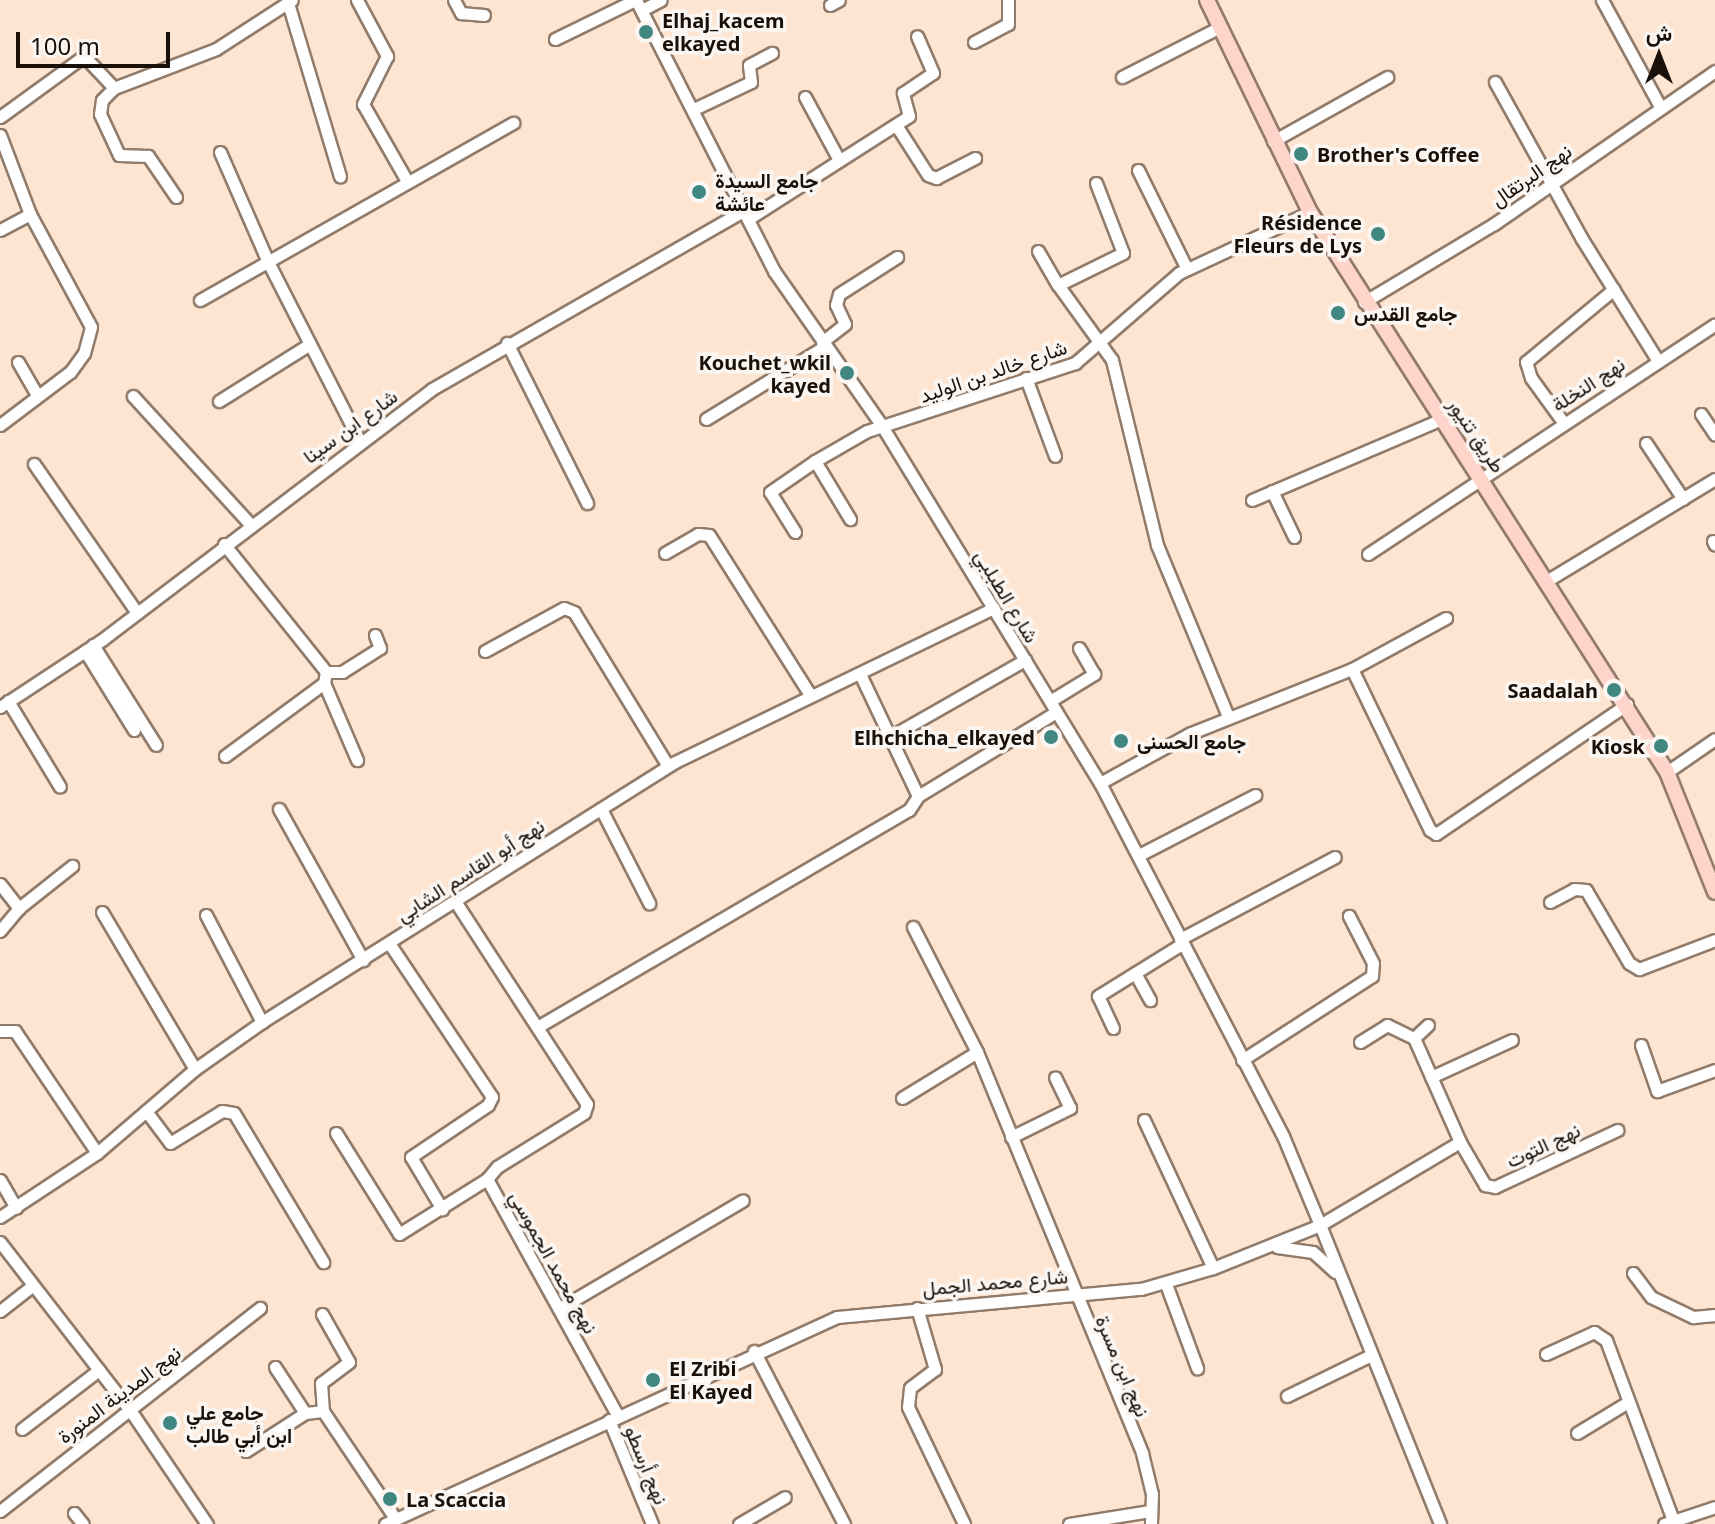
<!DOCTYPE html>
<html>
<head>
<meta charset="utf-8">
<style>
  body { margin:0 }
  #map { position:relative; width:1715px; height:1524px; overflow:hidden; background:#fde5d2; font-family:"Noto Sans",Vazirmatn,sans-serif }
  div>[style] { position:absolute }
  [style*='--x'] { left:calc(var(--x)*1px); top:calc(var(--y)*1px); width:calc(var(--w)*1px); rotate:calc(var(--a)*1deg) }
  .roads { filter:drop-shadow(2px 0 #917b6a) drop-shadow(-2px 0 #917b6a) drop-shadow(0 2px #917b6a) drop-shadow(0 -2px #917b6a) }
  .minor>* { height:11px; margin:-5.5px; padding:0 5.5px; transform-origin:5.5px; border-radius:5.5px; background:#fff }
  .major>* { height:14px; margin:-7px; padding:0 7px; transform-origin:7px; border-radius:7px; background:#ffd4ca }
  .dots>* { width:22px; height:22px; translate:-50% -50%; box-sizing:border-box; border:4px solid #fbf6f2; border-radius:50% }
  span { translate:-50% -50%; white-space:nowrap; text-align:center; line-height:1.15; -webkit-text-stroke:7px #fbf6f2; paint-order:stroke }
  .poi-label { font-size:20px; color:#181009; font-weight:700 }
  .left { translate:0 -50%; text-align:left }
  .right { translate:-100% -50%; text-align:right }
  .street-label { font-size:20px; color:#181009 }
  .north { position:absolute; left:1619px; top:16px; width:80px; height:80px; -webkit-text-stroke:6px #fbf6f2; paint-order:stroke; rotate:0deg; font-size:22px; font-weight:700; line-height:32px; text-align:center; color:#181009 }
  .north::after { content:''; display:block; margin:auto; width:28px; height:36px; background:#181009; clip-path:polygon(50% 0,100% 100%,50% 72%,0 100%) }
  .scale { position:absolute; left:16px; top:32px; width:154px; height:36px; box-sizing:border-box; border:4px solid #181009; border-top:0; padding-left:10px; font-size:24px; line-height:28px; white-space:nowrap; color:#181009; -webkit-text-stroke:6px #fbf6f2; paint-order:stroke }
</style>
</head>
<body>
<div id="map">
  <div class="roads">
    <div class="minor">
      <div style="--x:357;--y:0;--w:64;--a:61.8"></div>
      <div style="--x:387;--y:56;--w:54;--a:116.6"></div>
      <div style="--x:363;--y:104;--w:89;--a:60.3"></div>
      <div style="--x:454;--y:0;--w:15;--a:62"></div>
      <div style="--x:461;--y:13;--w:23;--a:5"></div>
      <div style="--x:636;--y:0;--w:304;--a:63"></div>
      <div style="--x:774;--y:271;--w:189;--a:55.1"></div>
      <div style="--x:882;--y:426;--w:418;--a:58.6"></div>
      <div style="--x:1100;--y:783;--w:398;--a:62.6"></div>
      <div style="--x:1283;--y:1136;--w:96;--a:67.4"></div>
      <div style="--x:1320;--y:1225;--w:163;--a:-30.7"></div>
      <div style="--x:1602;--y:0;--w:123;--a:61.4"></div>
      <div style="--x:288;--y:3;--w:181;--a:73.3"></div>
      <div style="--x:830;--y:5;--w:10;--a:-29"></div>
      <div style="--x:642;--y:10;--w:21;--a:-28"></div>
      <div style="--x:555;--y:39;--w:89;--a:-26"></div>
      <div style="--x:974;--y:42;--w:38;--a:-28"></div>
      <div style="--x:1008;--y:24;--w:24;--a:-90"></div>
      <div style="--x:1122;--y:77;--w:108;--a:-27"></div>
      <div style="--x:1495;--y:82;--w:179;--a:61"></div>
      <div style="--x:1582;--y:239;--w:144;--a:58.1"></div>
      <div style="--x:805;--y:97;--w:72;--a:61.6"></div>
      <div style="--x:694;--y:109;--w:63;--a:-25.3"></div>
      <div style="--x:751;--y:82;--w:17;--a:-97"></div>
      <div style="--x:749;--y:65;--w:26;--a:-28"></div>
      <div style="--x:0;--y:117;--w:104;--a:-36"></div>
      <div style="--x:84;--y:56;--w:44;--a:46.8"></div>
      <div style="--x:896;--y:125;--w:59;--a:57.4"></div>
      <div style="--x:928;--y:175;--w:9;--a:21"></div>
      <div style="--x:936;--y:178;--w:44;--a:-27.1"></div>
      <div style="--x:0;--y:135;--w:85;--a:69.2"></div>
      <div style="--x:30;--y:214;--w:128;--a:61.6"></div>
      <div style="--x:91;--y:327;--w:27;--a:105"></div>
      <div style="--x:84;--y:353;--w:24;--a:126"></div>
      <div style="--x:70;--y:372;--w:88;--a:142.9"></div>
      <div style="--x:1273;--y:141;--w:131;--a:-29.3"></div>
      <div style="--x:220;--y:152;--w:120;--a:66.4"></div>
      <div style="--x:268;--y:262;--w:200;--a:62.9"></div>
      <div style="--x:1138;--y:170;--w:110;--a:63.7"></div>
      <div style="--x:1096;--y:183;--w:75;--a:68.9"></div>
      <div style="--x:1123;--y:253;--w:72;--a:153.8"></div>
      <div style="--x:1058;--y:285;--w:92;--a:54.2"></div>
      <div style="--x:1112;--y:360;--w:190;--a:76.3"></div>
      <div style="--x:1157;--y:545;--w:185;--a:67.5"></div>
      <div style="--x:176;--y:197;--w:50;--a:-124.3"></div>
      <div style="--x:148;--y:156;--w:29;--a:-178"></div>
      <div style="--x:119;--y:155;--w:45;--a:-114.9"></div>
      <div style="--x:100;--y:114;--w:14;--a:-82"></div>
      <div style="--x:102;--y:100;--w:17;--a:-45"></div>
      <div style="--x:114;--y:88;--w:109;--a:-20.9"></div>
      <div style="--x:216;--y:49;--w:90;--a:-32.8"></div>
      <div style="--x:748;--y:219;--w:191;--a:-32.6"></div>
      <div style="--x:909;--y:116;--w:24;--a:-105"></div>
      <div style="--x:903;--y:93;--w:36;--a:-34"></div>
      <div style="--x:933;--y:73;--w:40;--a:-113.4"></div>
      <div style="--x:0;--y:230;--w:34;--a:-28"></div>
      <div style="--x:1038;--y:251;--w:39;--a:60"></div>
      <div style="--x:200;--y:300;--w:360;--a:-29.5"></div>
      <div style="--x:1364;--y:302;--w:152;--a:-31"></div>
      <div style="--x:1494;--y:224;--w:269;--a:-34.7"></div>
      <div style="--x:822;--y:342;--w:29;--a:-38"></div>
      <div style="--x:845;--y:324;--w:21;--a:-115"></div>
      <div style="--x:836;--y:305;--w:11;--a:-75"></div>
      <div style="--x:839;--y:294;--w:69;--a:-32.5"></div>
      <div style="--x:507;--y:343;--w:179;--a:63.4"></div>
      <div style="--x:18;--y:362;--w:39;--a:60"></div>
      <div style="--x:1026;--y:378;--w:83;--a:69.6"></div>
      <div style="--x:133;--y:396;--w:172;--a:47.6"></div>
      <div style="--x:219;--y:401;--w:107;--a:-32.1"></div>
      <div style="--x:1701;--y:414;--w:25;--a:56"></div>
      <div style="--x:706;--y:419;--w:140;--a:-31.5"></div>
      <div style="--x:1563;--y:422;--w:54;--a:-126"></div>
      <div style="--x:1531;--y:378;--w:17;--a:-107"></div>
      <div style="--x:1526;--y:362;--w:114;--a:-39.7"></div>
      <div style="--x:1646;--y:443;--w:67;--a:56.5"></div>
      <div style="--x:815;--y:461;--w:68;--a:58.9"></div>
      <div style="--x:34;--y:464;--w:181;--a:55.3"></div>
      <div style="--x:1272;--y:491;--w:51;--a:64.4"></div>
      <div style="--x:1252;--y:500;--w:207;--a:-23.1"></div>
      <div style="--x:795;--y:532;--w:47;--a:-122"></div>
      <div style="--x:770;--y:492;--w:55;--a:-34.6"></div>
      <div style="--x:815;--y:461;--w:60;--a:-30"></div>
      <div style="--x:867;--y:431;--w:219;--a:-18.1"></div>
      <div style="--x:1075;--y:363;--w:138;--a:-40.9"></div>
      <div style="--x:1179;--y:273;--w:145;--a:-25"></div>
      <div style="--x:1713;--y:541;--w:4;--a:63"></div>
      <div style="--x:224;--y:544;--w:164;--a:51.4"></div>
      <div style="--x:326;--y:672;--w:16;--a:0"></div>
      <div style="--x:342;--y:672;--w:45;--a:-32.3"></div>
      <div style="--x:380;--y:648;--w:14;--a:-111"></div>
      <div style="--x:665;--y:553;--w:38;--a:-30"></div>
      <div style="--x:698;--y:534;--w:11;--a:5"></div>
      <div style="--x:709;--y:535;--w:189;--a:57.7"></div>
      <div style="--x:1368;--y:554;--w:416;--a:-33.5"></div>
      <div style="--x:1548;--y:580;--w:195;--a:-31.2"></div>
      <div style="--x:93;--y:645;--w:118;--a:57.8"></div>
      <div style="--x:85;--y:651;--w:93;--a:58.2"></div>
      <div style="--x:485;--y:651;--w:90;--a:-28.6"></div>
      <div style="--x:564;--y:608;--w:11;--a:22"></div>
      <div style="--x:574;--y:612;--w:180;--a:58.6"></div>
      <div style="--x:1352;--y:669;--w:179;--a:64.2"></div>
      <div style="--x:1430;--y:830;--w:7;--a:34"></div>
      <div style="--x:1436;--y:834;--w:231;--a:-34.2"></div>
      <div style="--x:860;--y:674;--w:135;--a:64.6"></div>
      <div style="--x:324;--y:683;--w:84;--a:66.8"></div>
      <div style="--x:8;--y:701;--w:100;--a:58.8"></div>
      <div style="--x:1050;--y:701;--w:52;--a:-31.5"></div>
      <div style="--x:1094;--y:674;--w:30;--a:-120"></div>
      <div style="--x:0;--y:707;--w:123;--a:-33.4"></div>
      <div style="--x:103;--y:639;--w:413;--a:-37.2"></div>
      <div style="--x:432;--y:389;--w:360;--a:-29.8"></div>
      <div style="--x:888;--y:738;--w:158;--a:-29.7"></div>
      <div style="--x:225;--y:756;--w:123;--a:-36.4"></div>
      <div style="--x:324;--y:683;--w:11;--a:-80"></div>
      <div style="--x:1667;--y:772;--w:58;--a:-34.5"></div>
      <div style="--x:1100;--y:783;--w:104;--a:-28.8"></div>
      <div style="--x:1191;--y:733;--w:173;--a:-21.7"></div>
      <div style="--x:1352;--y:669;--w:107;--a:-28.5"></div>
      <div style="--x:279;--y:809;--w:173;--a:60.9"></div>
      <div style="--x:601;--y:809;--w:106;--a:62.9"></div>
      <div style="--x:1139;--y:855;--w:131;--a:-27.3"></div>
      <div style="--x:0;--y:884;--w:31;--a:52"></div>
      <div style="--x:19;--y:908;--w:30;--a:130"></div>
      <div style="--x:455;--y:901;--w:242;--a:57"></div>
      <div style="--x:587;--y:1104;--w:9;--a:108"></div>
      <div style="--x:584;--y:1113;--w:102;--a:148.2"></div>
      <div style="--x:497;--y:1167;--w:16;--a:130"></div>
      <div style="--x:1550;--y:902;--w:27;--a:-28"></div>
      <div style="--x:1574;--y:889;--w:12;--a:5"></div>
      <div style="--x:1586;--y:890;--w:85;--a:59.5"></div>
      <div style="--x:1629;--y:963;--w:12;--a:31"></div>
      <div style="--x:1639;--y:969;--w:81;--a:-20.9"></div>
      <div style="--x:19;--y:908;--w:68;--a:-38.4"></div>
      <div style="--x:102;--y:912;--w:182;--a:59.4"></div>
      <div style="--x:206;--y:915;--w:121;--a:62.4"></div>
      <div style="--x:913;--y:927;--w:140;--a:62.9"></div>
      <div style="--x:977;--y:1052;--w:434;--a:67.6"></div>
      <div style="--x:1142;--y:1453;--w:42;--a:76.3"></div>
      <div style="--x:1152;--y:1494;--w:30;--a:92"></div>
      <div style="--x:1180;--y:939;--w:175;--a:-27.9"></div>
      <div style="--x:389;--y:943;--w:185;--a:56.2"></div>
      <div style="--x:492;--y:1097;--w:9;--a:117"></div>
      <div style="--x:488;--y:1105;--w:93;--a:146"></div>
      <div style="--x:411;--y:1157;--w:61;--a:59.2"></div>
      <div style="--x:1135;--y:973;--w:31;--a:61"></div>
      <div style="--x:539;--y:1026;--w:428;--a:-30.3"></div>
      <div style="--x:909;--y:810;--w:17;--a:-57"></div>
      <div style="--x:918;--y:796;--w:162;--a:-31.3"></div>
      <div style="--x:1113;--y:1028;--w:35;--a:-115"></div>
      <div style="--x:1098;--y:996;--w:99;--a:-31.8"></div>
      <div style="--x:0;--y:1031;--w:15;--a:0"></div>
      <div style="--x:15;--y:1031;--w:147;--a:56.1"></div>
      <div style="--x:1414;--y:1038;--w:19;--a:-43"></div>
      <div style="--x:1360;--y:1042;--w:32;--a:-32"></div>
      <div style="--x:1387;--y:1025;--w:30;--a:26"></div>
      <div style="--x:1414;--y:1038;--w:114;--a:66.1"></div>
      <div style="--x:1460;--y:1142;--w:50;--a:59.8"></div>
      <div style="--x:1485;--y:1185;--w:10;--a:11"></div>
      <div style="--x:1495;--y:1187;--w:135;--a:-25"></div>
      <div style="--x:1641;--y:1045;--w:49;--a:70.8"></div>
      <div style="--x:1657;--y:1091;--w:62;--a:-19.9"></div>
      <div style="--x:1242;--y:1060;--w:155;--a:-32.9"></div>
      <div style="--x:1372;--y:976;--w:13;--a:-86"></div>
      <div style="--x:1373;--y:963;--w:53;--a:-117.1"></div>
      <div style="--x:1431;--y:1077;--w:89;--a:-24.6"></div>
      <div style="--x:902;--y:1098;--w:88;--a:-31.5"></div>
      <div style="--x:146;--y:1111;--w:40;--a:53"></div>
      <div style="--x:170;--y:1143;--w:61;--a:-31.6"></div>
      <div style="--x:222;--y:1111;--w:12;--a:9"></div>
      <div style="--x:234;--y:1113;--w:174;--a:59.1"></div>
      <div style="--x:1144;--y:1120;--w:163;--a:65"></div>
      <div style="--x:336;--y:1133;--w:119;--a:58"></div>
      <div style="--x:399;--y:1234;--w:104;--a:-32"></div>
      <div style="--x:487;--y:1179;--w:271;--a:61.1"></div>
      <div style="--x:1011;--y:1137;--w:66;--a:-26.2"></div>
      <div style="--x:1070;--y:1108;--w:34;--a:-116"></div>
      <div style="--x:0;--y:1180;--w:32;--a:60"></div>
      <div style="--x:0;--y:1217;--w:116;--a:-33.4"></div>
      <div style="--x:97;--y:1153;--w:129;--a:-40.6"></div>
      <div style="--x:195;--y:1069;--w:82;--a:-35"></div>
      <div style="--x:262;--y:1022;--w:486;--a:-32.2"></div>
      <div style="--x:673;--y:763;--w:356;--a:-25.8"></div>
      <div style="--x:0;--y:1242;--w:212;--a:52.3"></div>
      <div style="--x:130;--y:1410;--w:138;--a:56"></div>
      <div style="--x:1277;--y:1247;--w:36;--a:8"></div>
      <div style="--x:1313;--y:1252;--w:30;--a:42"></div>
      <div style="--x:1633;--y:1273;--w:30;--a:53"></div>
      <div style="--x:1651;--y:1297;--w:47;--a:25.5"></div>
      <div style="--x:1693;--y:1317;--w:22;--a:-5"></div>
      <div style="--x:1166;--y:1284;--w:90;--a:69.7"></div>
      <div style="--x:560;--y:1308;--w:212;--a:-30.5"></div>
      <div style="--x:917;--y:1308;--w:64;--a:73.6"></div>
      <div style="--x:935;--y:1369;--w:31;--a:143"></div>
      <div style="--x:910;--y:1388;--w:19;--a:96"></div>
      <div style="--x:908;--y:1407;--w:130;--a:64.4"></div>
      <div style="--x:0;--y:1311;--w:41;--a:-38"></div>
      <div style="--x:322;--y:1314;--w:55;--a:60.6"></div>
      <div style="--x:349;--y:1362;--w:35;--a:143"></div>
      <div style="--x:321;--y:1383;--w:28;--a:86"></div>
      <div style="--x:754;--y:1351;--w:195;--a:62.5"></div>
      <div style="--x:1546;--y:1354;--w:53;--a:-24.6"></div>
      <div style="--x:1594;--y:1332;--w:14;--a:34"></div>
      <div style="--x:1606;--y:1340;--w:192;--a:69.6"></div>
      <div style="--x:275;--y:1367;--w:55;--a:56.9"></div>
      <div style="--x:1287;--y:1396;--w:91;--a:-26"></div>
      <div style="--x:609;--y:1420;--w:113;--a:67.5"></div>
      <div style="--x:22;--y:1429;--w:97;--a:-37.5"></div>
      <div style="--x:1577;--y:1433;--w:60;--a:-31.3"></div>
      <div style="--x:246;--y:1451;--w:70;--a:-32.8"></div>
      <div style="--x:305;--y:1413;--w:18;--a:-6"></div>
      <div style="--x:323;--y:1411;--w:129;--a:56.1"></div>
      <div style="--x:0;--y:1511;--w:330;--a:-38"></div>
      <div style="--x:74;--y:1513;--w:14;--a:51"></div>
      <div style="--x:385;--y:1524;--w:497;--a:-24.6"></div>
      <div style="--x:837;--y:1317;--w:305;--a:-5.3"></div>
      <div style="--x:1141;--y:1289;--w:75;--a:-16.3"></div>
      <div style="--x:1213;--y:1268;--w:115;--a:-21.9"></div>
      <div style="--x:1320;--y:1225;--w:322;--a:68.1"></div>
      <div style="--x:739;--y:1524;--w:53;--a:-30.4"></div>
      <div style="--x:1069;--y:1524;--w:82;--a:-9.1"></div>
      <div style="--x:1664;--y:1524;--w:54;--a:-18.4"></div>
    </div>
    <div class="major">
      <div style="--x:1207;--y:0;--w:236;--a:64.1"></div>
      <div style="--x:1310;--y:212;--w:664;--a:57.48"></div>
      <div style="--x:1667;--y:772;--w:129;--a:68.2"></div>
    </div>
  </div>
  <div class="dots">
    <div style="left:646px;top:32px;background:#408782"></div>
    <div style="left:1301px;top:154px;background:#408782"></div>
    <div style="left:699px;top:192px;background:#408782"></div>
    <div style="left:1378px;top:234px;background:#408782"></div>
    <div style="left:1338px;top:313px;background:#408782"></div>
    <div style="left:847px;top:373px;background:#408782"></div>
    <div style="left:1614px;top:690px;background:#408782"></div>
    <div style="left:1051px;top:737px;background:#408782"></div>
    <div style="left:1121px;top:741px;background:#408782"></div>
    <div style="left:1661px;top:746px;background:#408782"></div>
    <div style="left:653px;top:1380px;background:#408782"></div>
    <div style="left:170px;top:1423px;background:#408782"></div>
    <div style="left:390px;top:1499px;background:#408782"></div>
  </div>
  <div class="poi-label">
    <span class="left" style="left:662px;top:32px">Elhaj_kacem<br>elkayed</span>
    <span class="left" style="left:1317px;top:154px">Brother's Coffee</span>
    <span class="left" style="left:715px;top:192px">جامع السيدة<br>عائشة</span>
    <span class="right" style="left:1362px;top:234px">Résidence<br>Fleurs de Lys</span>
    <span class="left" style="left:1354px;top:313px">جامع القدس</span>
    <span class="right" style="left:831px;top:374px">Kouchet_wkil<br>kayed</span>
    <span class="right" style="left:1598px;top:690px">Saadalah</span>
    <span class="right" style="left:1035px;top:737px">Elhchicha_elkayed</span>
    <span class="left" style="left:1137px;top:741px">جامع الحسنى</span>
    <span class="right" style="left:1645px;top:746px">Kiosk</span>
    <span class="left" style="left:669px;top:1380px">El Zribi<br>El Kayed</span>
    <span class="left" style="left:186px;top:1424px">جامع علي<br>ابن أبي طالب</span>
    <span class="left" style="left:406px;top:1499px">La Scaccia</span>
  </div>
  <div class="street-label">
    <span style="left:1531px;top:175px;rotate:-35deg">نهج البرتقال</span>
    <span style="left:993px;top:371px;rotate:-19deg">شارع خالد بن الوليد</span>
    <span style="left:1588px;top:384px;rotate:-33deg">نهج النخلة</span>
    <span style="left:350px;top:426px;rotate:-36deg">شارع ابن سينا</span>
    <span style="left:1477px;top:435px;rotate:56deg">طريق تنيور</span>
    <span style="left:1007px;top:596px;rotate:59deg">شارع الطبلبي</span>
    <span style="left:470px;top:870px;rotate:-33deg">نهج أبو القاسم الشابي</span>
    <span style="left:1543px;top:1145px;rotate:-25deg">نهج التوت</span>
    <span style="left:554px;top:1262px;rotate:61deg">نهج محمد الجموسي</span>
    <span style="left:995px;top:1282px;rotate:-5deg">شارع محمد الجمل</span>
    <span style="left:1123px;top:1366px;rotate:67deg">نهج ابن مسرة</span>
    <span style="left:119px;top:1394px;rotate:-37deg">نهج المدينة المنورة</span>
    <span style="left:647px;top:1465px;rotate:68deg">نهج أرسطو</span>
  </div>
  <div class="north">ش</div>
  <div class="scale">100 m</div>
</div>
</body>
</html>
